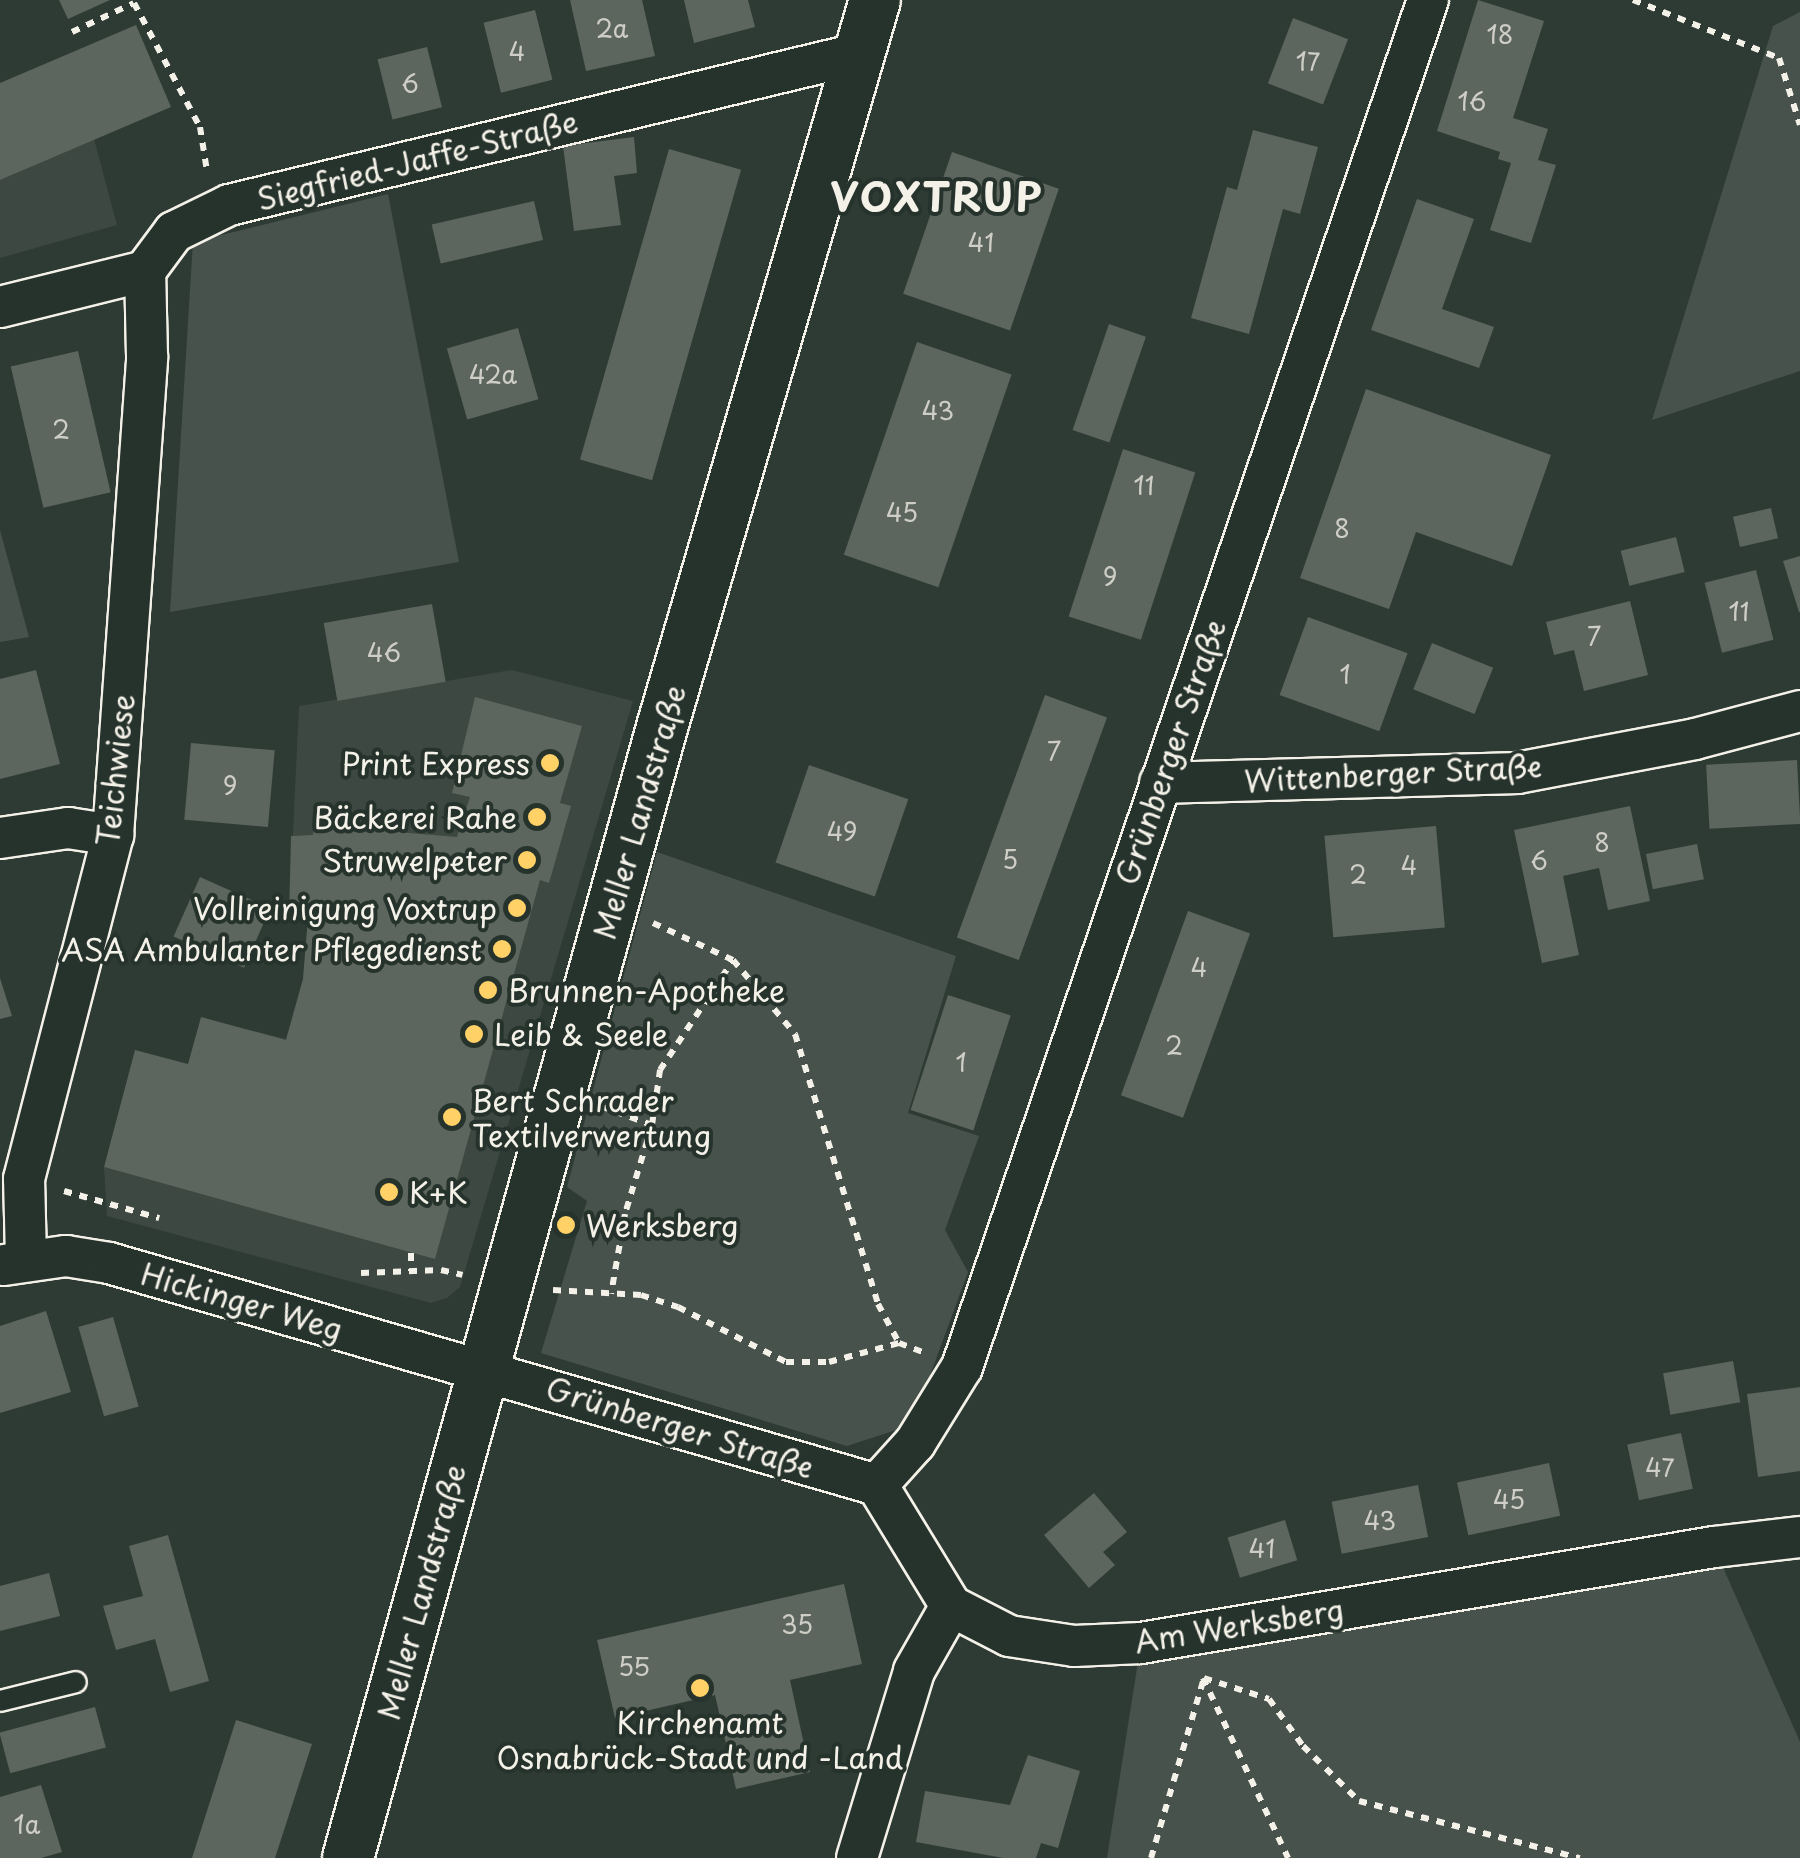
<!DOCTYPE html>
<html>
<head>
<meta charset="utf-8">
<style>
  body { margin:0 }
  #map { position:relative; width:1800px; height:1858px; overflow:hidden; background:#2e3b34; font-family:"Playpen Sans",sans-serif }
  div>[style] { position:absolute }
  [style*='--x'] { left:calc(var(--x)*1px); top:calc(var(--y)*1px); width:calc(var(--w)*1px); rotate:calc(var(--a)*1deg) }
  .built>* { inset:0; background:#3c4841 }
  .green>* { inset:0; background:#48524c }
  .building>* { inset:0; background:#5c655e; transform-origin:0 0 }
  .path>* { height:6px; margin-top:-3px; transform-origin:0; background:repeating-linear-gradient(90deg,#f4f1e8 0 8px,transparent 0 16px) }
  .roads { filter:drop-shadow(2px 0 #f4f1e8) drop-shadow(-2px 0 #f4f1e8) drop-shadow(0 2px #f4f1e8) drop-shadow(0 -2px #f4f1e8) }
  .service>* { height:20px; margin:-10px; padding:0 10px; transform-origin:10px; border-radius:10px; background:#26332d }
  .minor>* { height:40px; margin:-20px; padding:0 20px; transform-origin:20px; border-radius:20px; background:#26332d }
  .tertiary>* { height:50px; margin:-25px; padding:0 25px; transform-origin:25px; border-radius:25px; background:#26332d }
  .dots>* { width:28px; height:28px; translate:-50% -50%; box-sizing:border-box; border:5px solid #26332d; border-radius:50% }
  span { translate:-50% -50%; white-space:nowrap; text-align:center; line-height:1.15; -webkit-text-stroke:8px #26332d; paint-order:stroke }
  .number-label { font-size:25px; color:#cecec6 }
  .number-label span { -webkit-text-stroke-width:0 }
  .street-label { font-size:30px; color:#f4f1e8 }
  .poi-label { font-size:30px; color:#f4f1e8 }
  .right { translate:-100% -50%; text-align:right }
  .left { translate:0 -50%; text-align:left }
  .district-label { font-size:40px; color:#f4f1e8; font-weight:700; letter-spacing:2.5px }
</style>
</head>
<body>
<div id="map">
  <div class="built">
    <div style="clip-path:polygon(94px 139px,117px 225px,0 258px,0 180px)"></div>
    <div style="clip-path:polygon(512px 670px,633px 701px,460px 1287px,447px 1298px,431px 1303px,107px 1216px,104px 1167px,198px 1193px,246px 1029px,286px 1039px,303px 979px,308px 919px,289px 916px,299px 706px)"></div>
  </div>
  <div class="green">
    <div style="clip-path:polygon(1800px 12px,1800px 371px,1652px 420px,1773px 26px)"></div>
    <div style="clip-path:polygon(388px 194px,459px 562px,170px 612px,193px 242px)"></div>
    <div style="clip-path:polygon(0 530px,29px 637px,0 642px)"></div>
    <div style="clip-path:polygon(657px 852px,956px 956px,908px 1113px,979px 1136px,945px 1230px,968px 1272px,929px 1378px,896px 1430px,847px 1446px,541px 1353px,587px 1201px,567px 1187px)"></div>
    <div style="clip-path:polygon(1714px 1547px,1800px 1742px,1800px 1858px,1107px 1858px,1141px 1643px)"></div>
  </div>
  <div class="building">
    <div style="clip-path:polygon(59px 0,110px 0,68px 19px)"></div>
    <div style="clip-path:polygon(570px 0,642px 0,655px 56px,586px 71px)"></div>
    <div style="clip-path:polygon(684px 0,748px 0,755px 27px,694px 43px)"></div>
    <div style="clip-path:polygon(1478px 0,1544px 21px,1513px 118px,1548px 129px,1538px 160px,1556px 165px,1531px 243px,1490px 230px,1511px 163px,1498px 159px,1500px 152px,1437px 131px)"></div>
    <div style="left:535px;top:10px;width:72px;height:53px;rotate:76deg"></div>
    <div style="left:1293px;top:18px;width:59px;height:70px;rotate:21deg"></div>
    <div style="clip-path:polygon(136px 25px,171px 107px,0 180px,0 83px)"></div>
    <div style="left:427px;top:47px;width:62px;height:51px;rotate:76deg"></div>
    <div style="clip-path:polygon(1253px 130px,1318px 147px,1300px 214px,1283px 209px,1249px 334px,1191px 318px,1227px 187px,1237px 190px)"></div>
    <div style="clip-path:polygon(634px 137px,637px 173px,614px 176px,621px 225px,574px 231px,563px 146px)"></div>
    <div style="left:669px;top:149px;width:75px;height:323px;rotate:16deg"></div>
    <div style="left:952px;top:152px;width:113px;height:150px;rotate:19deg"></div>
    <div style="clip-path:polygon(1417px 199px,1474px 219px,1442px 309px,1494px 327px,1479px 368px,1371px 330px)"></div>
    <div style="left:534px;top:201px;width:40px;height:105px;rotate:77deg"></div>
    <div style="left:1109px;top:324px;width:39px;height:112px;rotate:19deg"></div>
    <div style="left:518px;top:328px;width:74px;height:74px;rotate:74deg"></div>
    <div style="left:917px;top:342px;width:100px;height:225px;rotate:19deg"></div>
    <div style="left:78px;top:351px;width:145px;height:69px;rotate:77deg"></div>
    <div style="clip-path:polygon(1366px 389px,1551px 455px,1512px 566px,1416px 532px,1389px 609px,1300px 578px)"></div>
    <div style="left:1123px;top:449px;width:76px;height:176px;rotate:18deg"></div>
    <div style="left:1771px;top:508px;width:31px;height:39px;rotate:77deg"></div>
    <div style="left:1676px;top:537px;width:36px;height:57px;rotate:76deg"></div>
    <div style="clip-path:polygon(1800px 556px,1800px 612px,1799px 612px,1783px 561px)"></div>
    <div style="left:1756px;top:570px;width:72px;height:53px;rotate:76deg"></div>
    <div style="clip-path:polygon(1630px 601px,1648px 675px,1584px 691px,1574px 650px,1554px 655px,1546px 622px)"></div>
    <div style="left:432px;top:604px;width:79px;height:110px;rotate:80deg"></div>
    <div style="left:1308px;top:617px;width:106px;height:83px;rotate:20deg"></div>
    <div style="left:1432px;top:643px;width:66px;height:50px;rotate:22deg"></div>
    <div style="clip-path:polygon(36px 670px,60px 764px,0 779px,0 679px)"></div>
    <div style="left:1045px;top:695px;width:66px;height:258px;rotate:20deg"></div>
    <div style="clip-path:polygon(475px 697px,582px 726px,560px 803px,571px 806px,549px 883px,540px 880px,435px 1259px,104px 1167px,135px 1050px,188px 1064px,201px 1017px,286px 1040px,303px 979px,308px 918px,289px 916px,291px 836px,313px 835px,314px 825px,457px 837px,470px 797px,452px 793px)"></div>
    <div style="left:191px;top:743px;width:84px;height:77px;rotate:5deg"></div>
    <div style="left:1797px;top:760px;width:64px;height:91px;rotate:87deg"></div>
    <div style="left:809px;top:765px;width:105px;height:103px;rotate:19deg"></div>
    <div style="clip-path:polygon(1630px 806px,1650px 901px,1608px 910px,1599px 868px,1563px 876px,1579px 955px,1542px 963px,1514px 830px)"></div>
    <div style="left:1436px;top:826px;width:102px;height:112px;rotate:85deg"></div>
    <div style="left:1697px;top:844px;width:36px;height:52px;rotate:79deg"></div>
    <div style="left:200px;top:877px;width:77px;height:65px;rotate:24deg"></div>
    <div style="left:1188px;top:911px;width:66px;height:196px;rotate:20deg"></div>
    <div style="clip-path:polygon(0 978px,12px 1016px,0 1019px)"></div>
    <div style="left:948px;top:995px;width:66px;height:121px;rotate:18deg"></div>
    <div style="clip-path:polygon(46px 1311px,71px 1392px,0 1413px,0 1326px)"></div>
    <div style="left:113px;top:1317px;width:93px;height:36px;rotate:74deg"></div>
    <div style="left:1733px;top:1361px;width:42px;height:71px;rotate:80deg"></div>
    <div style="clip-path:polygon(1800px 1387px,1800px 1471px,1758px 1477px,1747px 1394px)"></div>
    <div style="left:1681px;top:1433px;width:57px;height:55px;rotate:78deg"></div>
    <div style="left:1549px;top:1463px;width:54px;height:94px;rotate:78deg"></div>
    <div style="left:1418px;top:1485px;width:53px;height:88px;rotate:79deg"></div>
    <div style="clip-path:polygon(1094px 1493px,1127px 1532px,1103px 1552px,1115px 1565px,1089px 1588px,1044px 1535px)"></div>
    <div style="left:1285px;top:1520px;width:42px;height:60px;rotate:73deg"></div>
    <div style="clip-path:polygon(168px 1535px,209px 1681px,170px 1692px,155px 1639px,116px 1650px,103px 1606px,143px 1596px,129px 1546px)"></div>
    <div style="clip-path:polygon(49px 1573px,60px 1616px,0 1631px,0 1586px)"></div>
    <div style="clip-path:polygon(844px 1584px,862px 1664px,790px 1680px,810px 1772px,736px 1789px,715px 1695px,615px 1718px,597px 1640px)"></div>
    <div style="left:95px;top:1707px;width:42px;height:99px;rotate:75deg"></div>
    <div style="clip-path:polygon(236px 1720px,312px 1744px,275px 1858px,192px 1858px)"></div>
    <div style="clip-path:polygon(1028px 1755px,1080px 1771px,1058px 1848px,1041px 1843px,1036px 1858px,1003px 1858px,916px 1842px,925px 1791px,1010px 1805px)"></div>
    <div style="clip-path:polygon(41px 1785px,62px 1852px,41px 1858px,0 1858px,0 1797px)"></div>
  </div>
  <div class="path">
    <div style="--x:1633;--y:0;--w:157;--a:21.7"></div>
    <div style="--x:1779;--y:58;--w:70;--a:72.6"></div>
    <div style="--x:72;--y:32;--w:68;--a:-25.1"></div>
    <div style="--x:134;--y:3;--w:140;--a:62"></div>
    <div style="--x:200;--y:127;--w:45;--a:81"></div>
    <div style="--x:653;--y:923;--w:88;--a:24.8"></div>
    <div style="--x:733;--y:960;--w:97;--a:50"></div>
    <div style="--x:795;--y:1034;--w:282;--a:72.9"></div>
    <div style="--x:878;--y:1304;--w:44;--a:61.7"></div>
    <div style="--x:899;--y:1343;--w:26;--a:21"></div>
    <div style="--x:600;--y:1106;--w:55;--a:20.1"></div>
    <div style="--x:652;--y:1125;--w:93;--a:106.9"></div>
    <div style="--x:625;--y:1214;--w:81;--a:99.9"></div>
    <div style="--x:652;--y:1125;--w:56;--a:-81.7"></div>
    <div style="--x:660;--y:1070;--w:132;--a:-56.4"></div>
    <div style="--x:64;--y:1191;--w:99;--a:15.9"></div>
    <div style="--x:411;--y:1253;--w:18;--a:90"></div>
    <div style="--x:361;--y:1273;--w:80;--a:-2.1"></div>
    <div style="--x:441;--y:1270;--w:22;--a:13"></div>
    <div style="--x:553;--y:1290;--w:88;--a:3.3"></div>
    <div style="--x:641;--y:1295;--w:39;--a:18"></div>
    <div style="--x:678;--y:1307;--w:121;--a:27"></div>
    <div style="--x:786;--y:1362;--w:43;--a:0"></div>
    <div style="--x:829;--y:1362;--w:73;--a:-15.2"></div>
    <div style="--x:1203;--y:1678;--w:199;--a:64.7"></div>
    <div style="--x:1151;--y:1858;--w:188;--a:-73.6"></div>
    <div style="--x:1204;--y:1678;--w:68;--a:17.9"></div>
    <div style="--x:1269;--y:1699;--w:58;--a:54.1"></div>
    <div style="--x:1303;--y:1746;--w:78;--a:44.5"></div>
    <div style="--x:1359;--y:1801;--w:228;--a:14.5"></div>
  </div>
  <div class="roads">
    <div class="service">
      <div style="--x:0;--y:1701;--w:78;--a:-14"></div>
    </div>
    <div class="minor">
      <div style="--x:0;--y:307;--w:149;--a:-13.9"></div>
      <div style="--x:145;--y:271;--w:49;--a:-53.4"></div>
      <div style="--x:174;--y:232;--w:61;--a:-26.1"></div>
      <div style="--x:229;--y:205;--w:646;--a:-13.52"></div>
      <div style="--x:1160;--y:783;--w:357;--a:-1.6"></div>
      <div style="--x:1517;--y:773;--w:181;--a:-10.8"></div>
      <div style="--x:1695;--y:739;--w:109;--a:-14.9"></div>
      <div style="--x:0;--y:838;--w:69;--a:-8.4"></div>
      <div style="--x:68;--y:828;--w:46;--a:8.8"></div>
      <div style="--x:26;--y:1259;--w:80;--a:-91.4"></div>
      <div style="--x:24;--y:1179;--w:355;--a:-75.5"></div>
      <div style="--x:113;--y:835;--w:480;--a:-85.9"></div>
      <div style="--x:147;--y:356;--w:85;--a:-91.3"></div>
      <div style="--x:4;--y:1265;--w:63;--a:-8.3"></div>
      <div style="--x:66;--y:1256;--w:44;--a:9.2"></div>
      <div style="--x:109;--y:1263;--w:799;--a:16.12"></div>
      <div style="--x:951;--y:1606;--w:142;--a:-121.4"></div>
      <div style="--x:877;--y:1485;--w:57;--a:-47.9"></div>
      <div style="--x:915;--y:1443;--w:89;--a:-58.3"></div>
      <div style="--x:962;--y:1367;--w:1444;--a:-71.18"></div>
      <div style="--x:951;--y:1606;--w:65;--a:27.3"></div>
      <div style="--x:1009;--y:1636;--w:66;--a:8.7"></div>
      <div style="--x:1074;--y:1646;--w:67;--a:-2.6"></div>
      <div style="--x:1141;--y:1643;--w:581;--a:-9.51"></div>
      <div style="--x:1714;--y:1547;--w:87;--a:-6.6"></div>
      <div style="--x:857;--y:1858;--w:195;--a:-73"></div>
      <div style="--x:914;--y:1671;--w:75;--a:-60.4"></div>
    </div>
    <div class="tertiary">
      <div style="--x:348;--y:1858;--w:1177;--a:-74.48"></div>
      <div style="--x:663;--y:724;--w:754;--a:-73.68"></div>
    </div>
  </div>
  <div class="dots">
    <div style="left:550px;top:763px;background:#ffd166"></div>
    <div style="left:537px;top:817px;background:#ffd166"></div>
    <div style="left:527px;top:860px;background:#ffd166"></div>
    <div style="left:517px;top:908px;background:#ffd166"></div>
    <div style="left:502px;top:949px;background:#ffd166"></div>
    <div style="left:488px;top:990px;background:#ffd166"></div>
    <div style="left:474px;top:1034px;background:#ffd166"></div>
    <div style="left:452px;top:1117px;background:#ffd166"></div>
    <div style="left:389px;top:1192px;background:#ffd166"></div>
    <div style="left:566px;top:1225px;background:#ffd166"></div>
    <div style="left:700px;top:1688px;background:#ffd166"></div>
  </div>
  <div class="number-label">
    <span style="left:612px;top:28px">2a</span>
    <span style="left:1500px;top:34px">18</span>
    <span style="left:517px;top:51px">4</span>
    <span style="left:1308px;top:61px">17</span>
    <span style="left:410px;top:83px">6</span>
    <span style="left:1472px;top:101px">16</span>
    <span style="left:981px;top:242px">41</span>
    <span style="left:493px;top:374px">42a</span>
    <span style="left:938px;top:410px">43</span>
    <span style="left:61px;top:429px">2</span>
    <span style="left:1144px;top:485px">11</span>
    <span style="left:902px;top:512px">45</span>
    <span style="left:1342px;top:528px">8</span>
    <span style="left:1110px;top:576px">9</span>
    <span style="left:1739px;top:611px">11</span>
    <span style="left:1594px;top:636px">7</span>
    <span style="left:384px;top:652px">46</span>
    <span style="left:1345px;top:674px">1</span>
    <span style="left:1054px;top:751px">7</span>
    <span style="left:230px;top:785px">9</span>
    <span style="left:842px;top:831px">49</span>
    <span style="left:1602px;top:842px">8</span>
    <span style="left:1010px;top:859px">5</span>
    <span style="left:1539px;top:860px">6</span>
    <span style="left:1409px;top:865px">4</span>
    <span style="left:1358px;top:874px">2</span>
    <span style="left:1199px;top:967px">4</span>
    <span style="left:1174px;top:1045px">2</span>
    <span style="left:961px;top:1062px">1</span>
    <span style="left:1660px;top:1467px">47</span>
    <span style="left:1509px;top:1499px">45</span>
    <span style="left:1380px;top:1520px">43</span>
    <span style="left:1262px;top:1548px">41</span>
    <span style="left:797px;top:1624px">35</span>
    <span style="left:634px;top:1666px">55</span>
    <span style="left:27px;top:1824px">1a</span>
  </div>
  <div class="street-label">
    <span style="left:417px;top:160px;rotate:-14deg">Siegfried-Jaffe-Straße</span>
    <span style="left:1170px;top:752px;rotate:-71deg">Grünberger Straße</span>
    <span style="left:115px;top:770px;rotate:-84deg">Teichwiese</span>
    <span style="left:1393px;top:773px;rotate:-3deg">Wittenberger Straße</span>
    <span style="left:639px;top:812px;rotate:-74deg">Meller Landstraße</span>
    <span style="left:242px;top:1301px;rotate:16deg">Hickinger Weg</span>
    <span style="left:680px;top:1427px;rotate:17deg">Grünberger Straße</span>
    <span style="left:421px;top:1592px;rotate:-75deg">Meller Landstraße</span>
    <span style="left:1239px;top:1625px;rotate:-9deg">Am Werksberg</span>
  </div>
  <div class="poi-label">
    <span class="right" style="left:530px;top:763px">Print Express</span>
    <span class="right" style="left:517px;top:817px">Bäckerei Rahe</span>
    <span class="right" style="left:507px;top:860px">Struwelpeter</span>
    <span class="right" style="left:497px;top:908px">Vollreinigung Voxtrup</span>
    <span class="right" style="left:482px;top:949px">ASA Ambulanter Pflegedienst</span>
    <span class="left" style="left:508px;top:990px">Brunnen-Apotheke</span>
    <span class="left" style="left:494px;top:1034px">Leib &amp; Seele</span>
    <span class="left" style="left:472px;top:1117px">Bert Schrader<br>Textilverwertung</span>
    <span class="left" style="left:409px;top:1192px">K+K</span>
    <span class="left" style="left:586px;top:1225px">Werksberg</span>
    <span style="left:700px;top:1739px">Kirchenamt<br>Osnabrück-Stadt und -Land</span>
  </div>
  <div class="district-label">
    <span style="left:937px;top:196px">VOXTRUP</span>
  </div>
</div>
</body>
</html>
